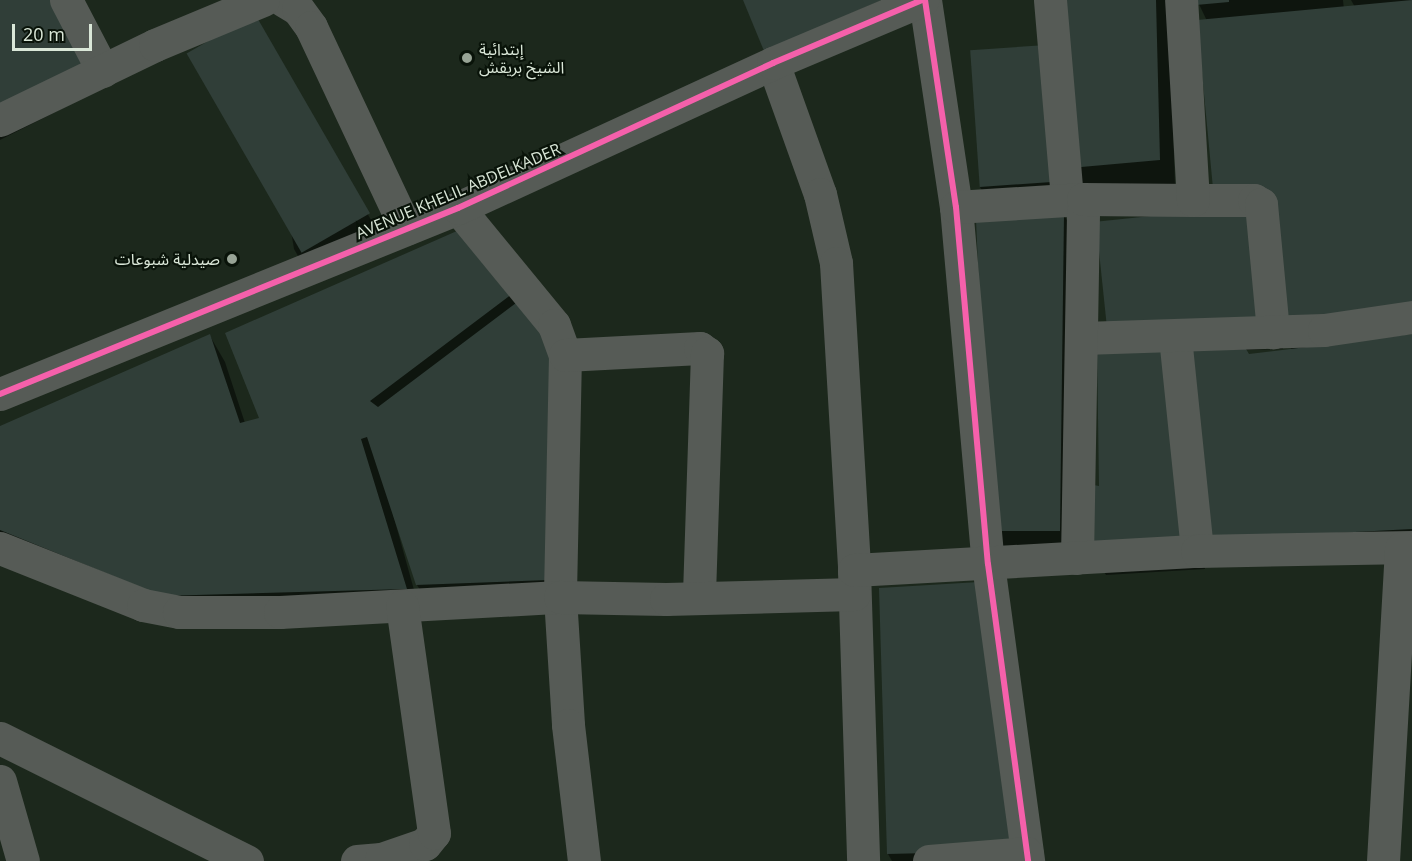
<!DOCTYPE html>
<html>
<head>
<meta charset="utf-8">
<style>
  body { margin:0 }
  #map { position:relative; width:1412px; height:861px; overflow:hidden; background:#1c281c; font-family:"Open Sans","Noto Sans Arabic",sans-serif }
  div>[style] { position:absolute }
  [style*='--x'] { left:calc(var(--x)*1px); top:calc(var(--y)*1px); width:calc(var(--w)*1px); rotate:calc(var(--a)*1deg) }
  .shadow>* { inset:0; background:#0007 }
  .building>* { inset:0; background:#303e38; transform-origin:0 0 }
  .minor>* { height:33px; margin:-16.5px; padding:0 16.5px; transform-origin:16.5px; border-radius:16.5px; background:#565b56 }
  .cycleway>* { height:6px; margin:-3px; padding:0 3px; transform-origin:3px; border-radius:3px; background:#f560ab }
  .dots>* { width:16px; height:16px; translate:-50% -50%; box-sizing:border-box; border:3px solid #091309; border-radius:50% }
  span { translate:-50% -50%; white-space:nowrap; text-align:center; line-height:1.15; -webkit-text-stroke:4.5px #091309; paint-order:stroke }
  .poi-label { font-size:16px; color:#dae7d8 }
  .left { translate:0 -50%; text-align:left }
  .right { translate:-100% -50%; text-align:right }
  .street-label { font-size:16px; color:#dae7d8 }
  .scale { position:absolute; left:12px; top:24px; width:80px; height:27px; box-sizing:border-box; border:3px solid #dae7d8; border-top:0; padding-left:8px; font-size:18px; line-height:21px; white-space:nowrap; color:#dae7d8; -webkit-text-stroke:4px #091309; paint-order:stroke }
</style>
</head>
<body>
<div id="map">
  <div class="shadow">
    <div style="clip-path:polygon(0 0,103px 88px,0 140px)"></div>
    <div style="clip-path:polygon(1058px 0,1169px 0,1175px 186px,1086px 194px,1071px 167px)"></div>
    <div style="clip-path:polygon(evenodd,1197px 0,1343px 0,1344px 10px,1356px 9px,1351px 0,1412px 0,1412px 555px,1199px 516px,1205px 569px,1106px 575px,1091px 549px,1100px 488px,1220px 207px,1207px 21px,1197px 0,1281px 332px,1292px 350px,1248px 356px,1245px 350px,1283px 349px,1281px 332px)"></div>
    <div style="clip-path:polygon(255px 16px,383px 241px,309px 275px,294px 249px)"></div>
    <div style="clip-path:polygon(1045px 47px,1070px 208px,995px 213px,980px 187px)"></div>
    <div style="clip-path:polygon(1064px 215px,1079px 242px,1075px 557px,1007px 557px,991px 531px)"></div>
    <div style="clip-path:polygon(515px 291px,564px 607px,433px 611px,417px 585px,386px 489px,421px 615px,179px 622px,0 549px,0 428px,210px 336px,225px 362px,245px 423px,261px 419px)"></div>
    <div style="clip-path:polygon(994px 611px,1027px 861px,892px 861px,888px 854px)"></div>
  </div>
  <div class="building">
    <div style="clip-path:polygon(0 0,58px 0,89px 61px,0 106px)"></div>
    <div style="clip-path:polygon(743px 0,882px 0,764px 51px)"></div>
    <div style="clip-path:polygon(1056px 0,1156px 0,1160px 160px,1070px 168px)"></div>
    <div style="clip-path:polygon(1196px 0,1229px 0,1229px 2px,1196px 5px)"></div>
    <div style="clip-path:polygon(1412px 0,1412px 316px,1275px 325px,1263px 193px,1214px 199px,1197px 20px)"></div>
    <div style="left:255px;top:14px;width:230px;height:79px;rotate:60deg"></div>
    <div style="left:1046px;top:45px;width:137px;height:76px;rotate:86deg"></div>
    <div style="left:1256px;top:205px;width:119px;height:161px;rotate:84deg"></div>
    <div style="clip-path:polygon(1064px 214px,1060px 531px,990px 531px,976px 220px)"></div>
    <div style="clip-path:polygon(466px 227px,516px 291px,370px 401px,378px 407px,524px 297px,558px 337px,549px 580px,416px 585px,367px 437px,361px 439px,407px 589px,162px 596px,0 530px,0 426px,210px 334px,240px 423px,259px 418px,225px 333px)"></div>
    <div style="clip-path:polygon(1412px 334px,1412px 529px,1204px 540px,1181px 350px,1246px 349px,1249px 354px)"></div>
    <div style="clip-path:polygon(1170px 347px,1191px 543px,1090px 549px,1088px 484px,1099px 486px,1097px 348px)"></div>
    <div style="clip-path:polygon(979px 582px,1015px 851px,887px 854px,879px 588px)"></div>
  </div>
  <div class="minor">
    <div style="--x:66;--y:0;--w:80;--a:62.5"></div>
    <div style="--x:283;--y:0;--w:17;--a:31"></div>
    <div style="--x:298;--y:9;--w:22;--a:54"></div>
    <div style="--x:311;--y:27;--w:223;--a:64.8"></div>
    <div style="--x:925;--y:0;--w:209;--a:81.5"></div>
    <div style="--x:956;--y:207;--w:358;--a:84.9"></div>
    <div style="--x:988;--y:564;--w:300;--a:82.3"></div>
    <div style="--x:1050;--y:0;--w:201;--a:85.1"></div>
    <div style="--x:773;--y:63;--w:139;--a:70.3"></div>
    <div style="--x:820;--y:194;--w:71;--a:76.9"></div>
    <div style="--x:836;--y:263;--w:308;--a:86.6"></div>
    <div style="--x:854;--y:570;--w:291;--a:88.2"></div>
    <div style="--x:0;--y:120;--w:172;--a:-25.8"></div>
    <div style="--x:155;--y:45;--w:117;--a:-22.6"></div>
    <div style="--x:1193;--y:200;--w:61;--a:0"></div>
    <div style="--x:1254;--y:200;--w:8;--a:30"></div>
    <div style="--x:1261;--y:204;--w:129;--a:84.6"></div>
    <div style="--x:956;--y:207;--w:127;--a:-3.6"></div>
    <div style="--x:458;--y:208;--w:151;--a:50.6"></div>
    <div style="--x:554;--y:325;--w:32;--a:70"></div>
    <div style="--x:565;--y:355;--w:242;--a:91.2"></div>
    <div style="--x:560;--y:597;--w:128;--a:86.4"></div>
    <div style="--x:568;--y:725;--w:137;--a:83.3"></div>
    <div style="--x:1175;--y:337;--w:215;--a:84.1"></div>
    <div style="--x:1083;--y:338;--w:241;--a:-1.9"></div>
    <div style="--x:1324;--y:330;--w:89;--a:-8.4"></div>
    <div style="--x:565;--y:355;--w:135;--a:-3"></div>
    <div style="--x:700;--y:348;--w:9;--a:36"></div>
    <div style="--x:707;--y:353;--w:245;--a:91.9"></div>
    <div style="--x:0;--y:394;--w:494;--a:-22.1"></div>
    <div style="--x:458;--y:208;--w:347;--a:-24.7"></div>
    <div style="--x:773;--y:63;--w:162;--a:-22.9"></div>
    <div style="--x:0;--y:548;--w:154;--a:21.7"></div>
    <div style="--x:143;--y:605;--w:37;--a:11"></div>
    <div style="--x:179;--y:612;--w:101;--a:0"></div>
    <div style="--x:280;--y:612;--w:280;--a:-3.1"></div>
    <div style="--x:560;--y:597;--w:106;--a:1.1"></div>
    <div style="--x:666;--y:599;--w:188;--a:-1.5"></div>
    <div style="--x:1077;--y:558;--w:359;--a:-89"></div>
    <div style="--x:1083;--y:199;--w:110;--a:0.5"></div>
    <div style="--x:1193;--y:200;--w:200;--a:-93.4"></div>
    <div style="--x:854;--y:570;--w:344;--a:-3.2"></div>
    <div style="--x:1197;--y:551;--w:215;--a:-1.1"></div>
    <div style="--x:0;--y:738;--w:276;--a:26.5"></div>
    <div style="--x:0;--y:781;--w:83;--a:74"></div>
    <div style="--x:357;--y:861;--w:24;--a:-5"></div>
    <div style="--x:381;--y:859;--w:46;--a:-18.8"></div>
    <div style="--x:425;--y:844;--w:14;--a:-51"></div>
    <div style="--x:434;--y:833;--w:229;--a:-98"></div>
    <div style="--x:929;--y:861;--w:98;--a:-4.7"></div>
    <div style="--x:1383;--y:861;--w:313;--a:-86.7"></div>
  </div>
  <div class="cycleway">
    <div style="--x:925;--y:0;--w:209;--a:81.5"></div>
    <div style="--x:956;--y:207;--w:358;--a:84.9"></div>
    <div style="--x:988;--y:564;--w:300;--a:82.3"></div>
    <div style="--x:0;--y:394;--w:494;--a:-22.1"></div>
    <div style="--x:458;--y:208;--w:347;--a:-24.7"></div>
    <div style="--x:773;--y:63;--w:162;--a:-22.9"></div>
  </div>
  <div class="dots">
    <div style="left:467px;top:58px;background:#98a496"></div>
    <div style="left:232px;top:259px;background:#98a496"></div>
  </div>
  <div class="poi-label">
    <span class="left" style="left:479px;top:58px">إبتدائية<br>الشيخ بريقش</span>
    <span class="right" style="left:220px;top:259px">صيدلية شبوعات</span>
  </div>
  <div class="street-label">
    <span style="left:458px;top:191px;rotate:-23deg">AVENUE KHELIL ABDELKADER</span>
  </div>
  <div class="scale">20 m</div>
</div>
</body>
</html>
